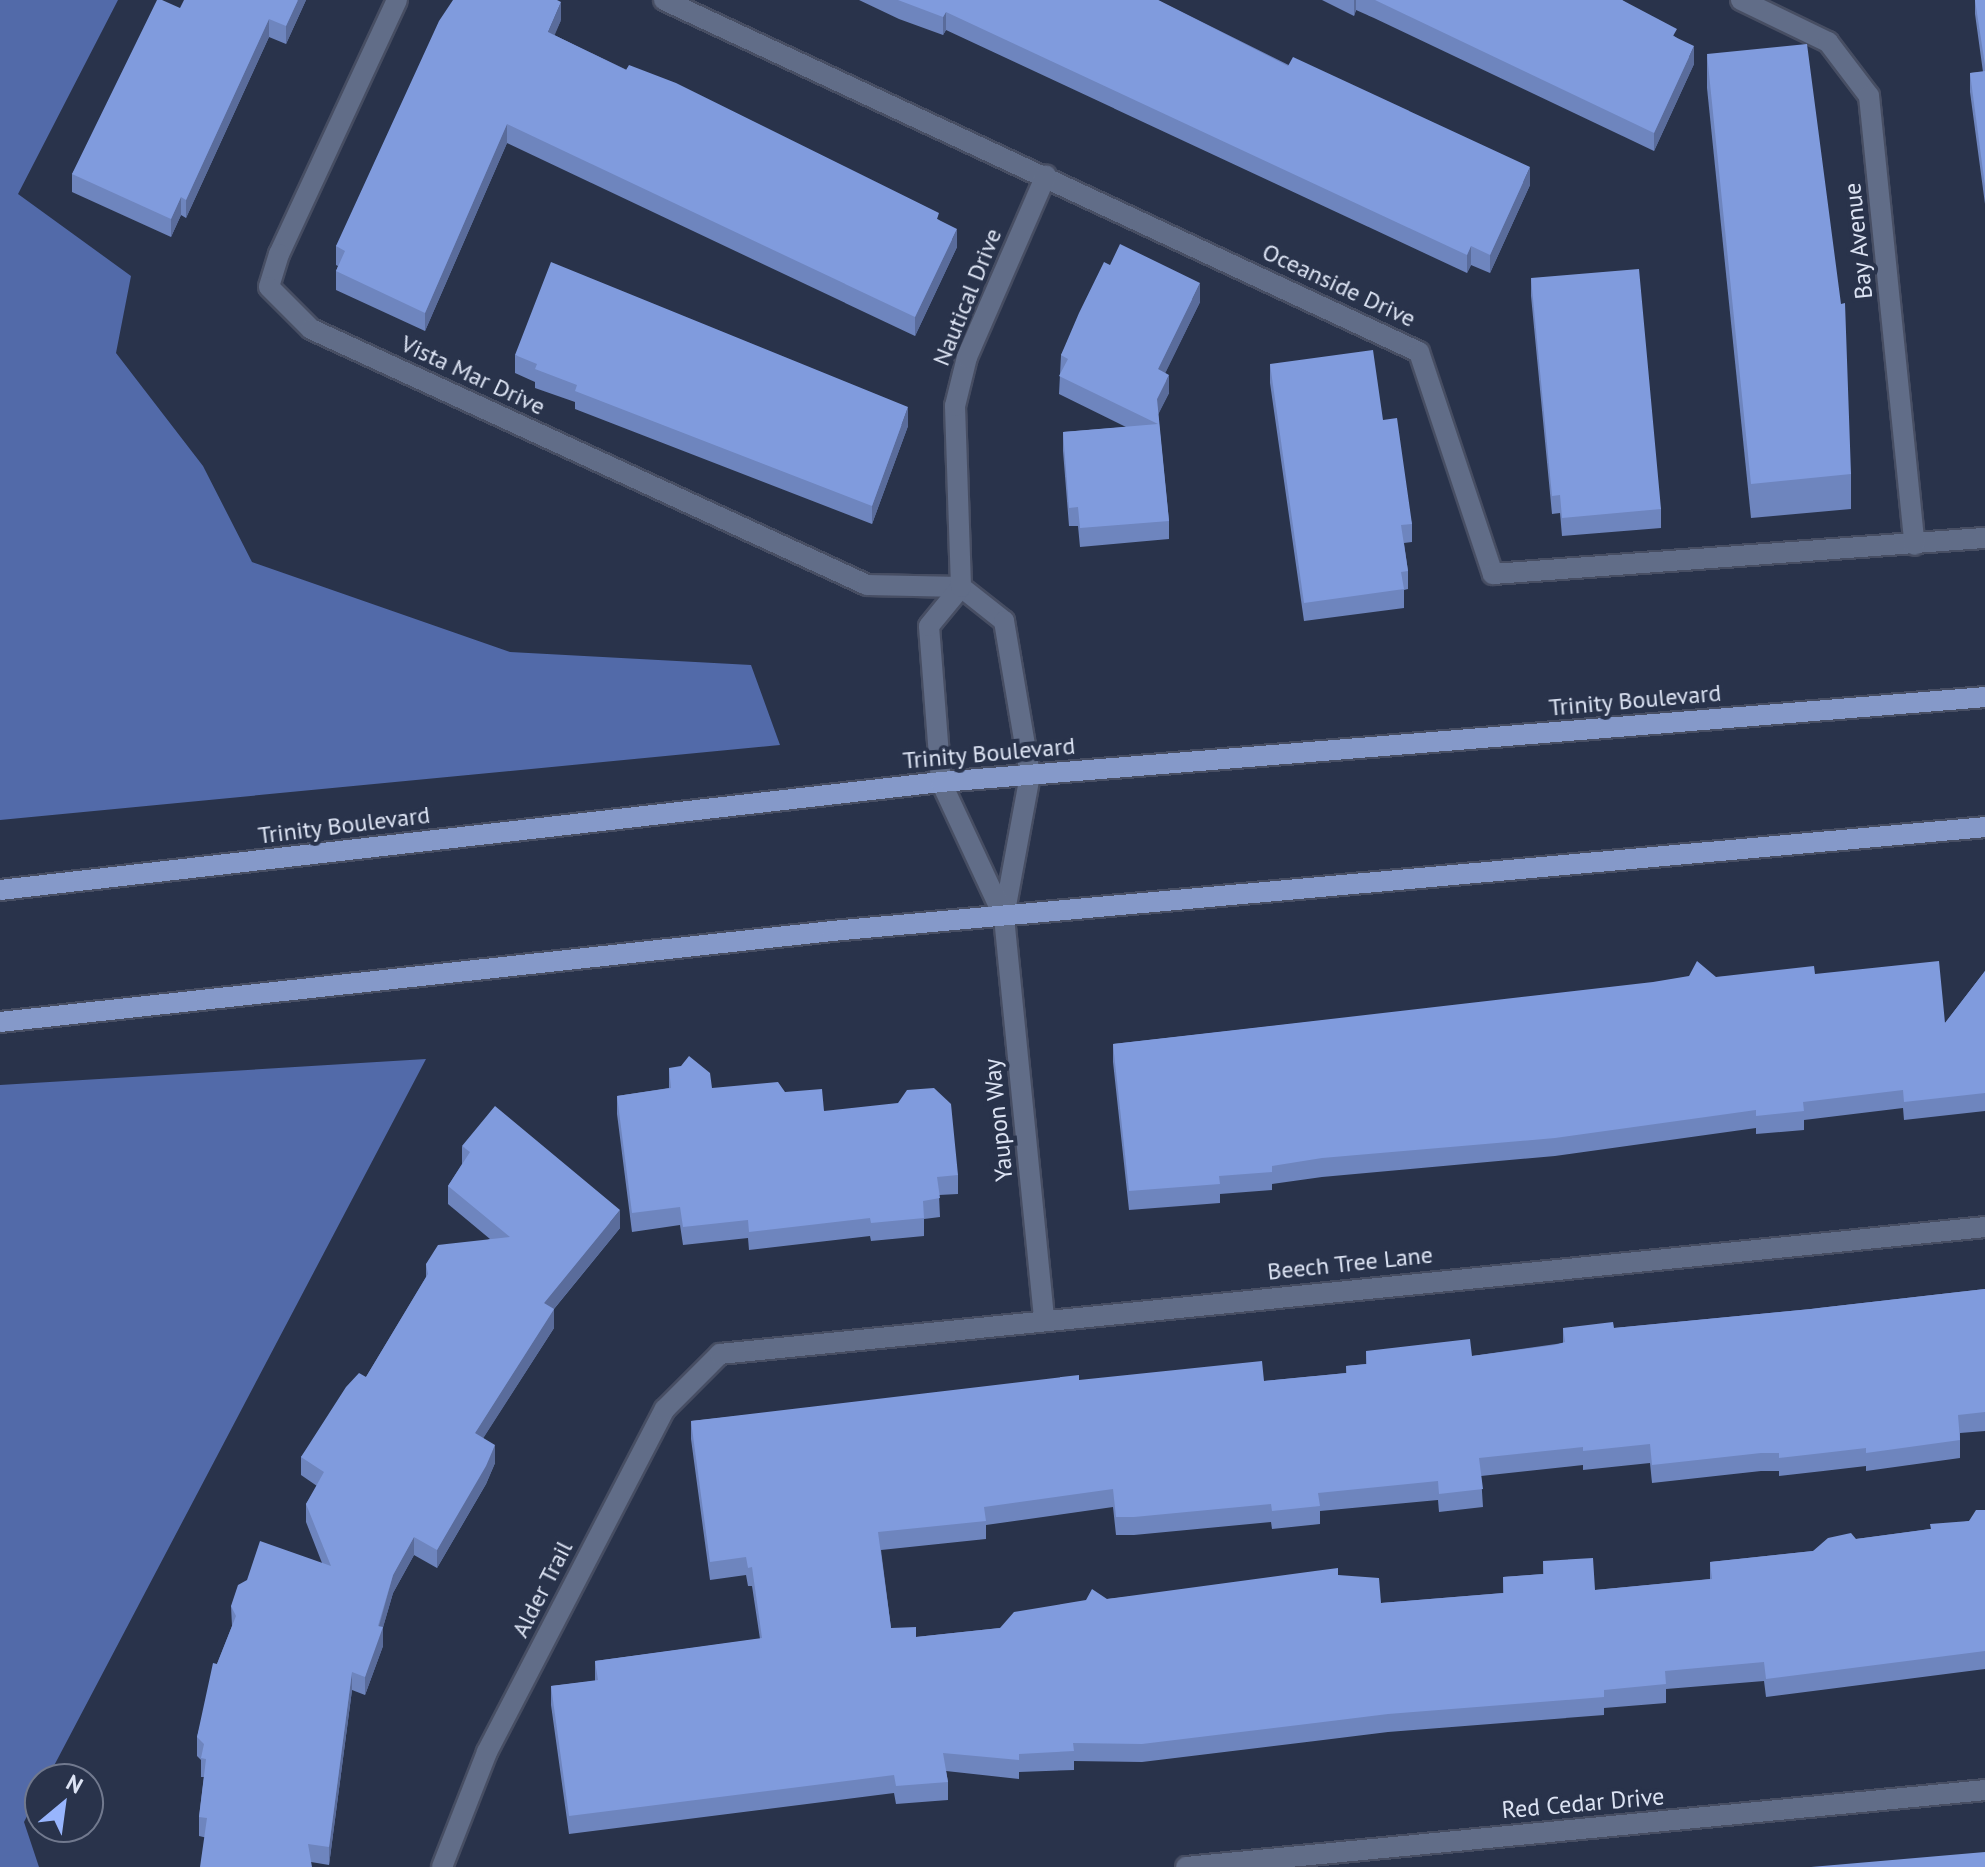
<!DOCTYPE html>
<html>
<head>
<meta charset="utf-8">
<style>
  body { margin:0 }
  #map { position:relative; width:1985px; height:1867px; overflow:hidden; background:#29334b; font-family:"PT Sans",sans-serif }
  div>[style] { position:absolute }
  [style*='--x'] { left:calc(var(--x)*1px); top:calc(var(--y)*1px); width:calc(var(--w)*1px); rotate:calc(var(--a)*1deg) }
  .forest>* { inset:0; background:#526aa9 }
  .roads { filter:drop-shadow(2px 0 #474e63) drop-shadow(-2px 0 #474e63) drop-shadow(0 2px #474e63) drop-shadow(0 -2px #474e63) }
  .minor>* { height:20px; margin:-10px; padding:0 10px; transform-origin:10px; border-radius:10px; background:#616d88 }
  .major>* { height:20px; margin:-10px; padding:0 10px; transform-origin:10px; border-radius:10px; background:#8599c9 }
  .wall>* { inset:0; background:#6e85be }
  .shaded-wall>* { inset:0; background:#5a6c9b }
  .building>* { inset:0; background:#809bdd }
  span { translate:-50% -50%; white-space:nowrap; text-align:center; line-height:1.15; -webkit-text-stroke:8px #29334b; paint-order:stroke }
  .street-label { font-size:24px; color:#dce3f3 }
  .north { position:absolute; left:24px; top:1763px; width:80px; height:80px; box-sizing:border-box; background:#29334b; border:2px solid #71798e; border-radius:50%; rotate:29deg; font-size:22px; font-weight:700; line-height:32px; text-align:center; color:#dce3f3 }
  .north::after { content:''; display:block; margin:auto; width:28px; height:36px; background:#98b5fd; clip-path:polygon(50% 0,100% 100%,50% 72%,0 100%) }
</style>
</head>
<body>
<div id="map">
  <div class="forest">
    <div style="clip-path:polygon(0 0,118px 0,18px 194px,131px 276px,116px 353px,203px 466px,252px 562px,510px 652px,751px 665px,780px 745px,0 820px)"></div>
    <div style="clip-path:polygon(426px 1059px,47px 1779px,40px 1779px,40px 1791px,24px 1822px,39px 1867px,0 1867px,0 1085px)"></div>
  </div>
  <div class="roads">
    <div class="minor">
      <div style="--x:397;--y:0;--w:280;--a:114.9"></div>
      <div style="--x:279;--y:254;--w:34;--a:107"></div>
      <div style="--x:269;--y:287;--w:59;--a:45"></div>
      <div style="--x:311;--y:329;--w:612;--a:24.72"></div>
      <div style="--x:867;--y:585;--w:94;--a:1.2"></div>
      <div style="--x:664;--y:0;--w:833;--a:25"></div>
      <div style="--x:1419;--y:352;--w:234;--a:71.6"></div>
      <div style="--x:1493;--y:574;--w:493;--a:-4.2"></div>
      <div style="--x:1741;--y:0;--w:97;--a:25.8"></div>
      <div style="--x:1828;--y:42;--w:68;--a:52.8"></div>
      <div style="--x:1869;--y:96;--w:451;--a:84.2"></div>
      <div style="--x:961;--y:587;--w:55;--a:38.3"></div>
      <div style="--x:1004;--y:621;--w:156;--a:80.4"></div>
      <div style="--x:1030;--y:775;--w:144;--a:100.4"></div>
      <div style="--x:1004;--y:917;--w:404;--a:84.3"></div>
      <div style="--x:1004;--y:917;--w:149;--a:-115"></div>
      <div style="--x:941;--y:782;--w:156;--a:-94.4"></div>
      <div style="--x:929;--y:626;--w:50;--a:-50.6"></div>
      <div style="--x:961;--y:587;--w:181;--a:-91.9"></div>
      <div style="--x:955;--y:406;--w:50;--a:-76.2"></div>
      <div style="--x:967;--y:357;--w:198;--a:-66.5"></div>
      <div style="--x:442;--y:1867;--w:123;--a:-68.6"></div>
      <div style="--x:487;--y:1752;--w:386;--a:-62.6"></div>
      <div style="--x:665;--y:1409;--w:78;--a:-45"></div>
      <div style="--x:720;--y:1354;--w:1271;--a:-5.73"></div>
      <div style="--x:1186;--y:1867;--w:803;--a:-5.5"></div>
    </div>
    <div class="major">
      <div style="--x:0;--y:890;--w:947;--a:-6.55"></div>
      <div style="--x:941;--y:782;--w:1047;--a:-4.65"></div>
      <div style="--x:0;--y:1022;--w:837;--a:-6.24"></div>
      <div style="--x:832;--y:931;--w:1158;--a:-5.15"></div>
    </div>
  </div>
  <div class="wall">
    <div style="clip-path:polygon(306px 0,286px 44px,269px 37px,186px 218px,181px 215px,171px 237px,72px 192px,72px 174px,180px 8px)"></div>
    <div style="clip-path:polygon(859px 0,1158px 0,1530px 185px,1490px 273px,1471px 265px,1467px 273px,946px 30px,943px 35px,899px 19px)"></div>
    <div style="clip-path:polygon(1322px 0,1622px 0,1677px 38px,1694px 64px,1654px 151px,1374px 18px,1356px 10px,1354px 16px)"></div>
    <div style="clip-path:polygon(1975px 0,1985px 0,1985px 204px,1970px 92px,1970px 73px,1983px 72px,1975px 14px)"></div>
    <div style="clip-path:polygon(561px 20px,554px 35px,939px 220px,957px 247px,915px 336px,507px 143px,425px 331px,336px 290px,336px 271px,338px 266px,336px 265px,336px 246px)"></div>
    <div style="clip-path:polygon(1707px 54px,1851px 474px,1851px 509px,1751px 518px,1707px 88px)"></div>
    <div style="clip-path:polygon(1110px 265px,1200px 302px,1165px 373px,1169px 393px,1158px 414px,1169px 521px,1169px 539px,1080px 547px,1078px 526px,1069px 526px,1063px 451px,1063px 432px,1126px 427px,1059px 394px,1061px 355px)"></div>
    <div style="clip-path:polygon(1531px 278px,1661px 509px,1661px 528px,1562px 536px,1560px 513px,1552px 514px,1531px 296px)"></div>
    <div style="clip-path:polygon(515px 355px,908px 426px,872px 524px,575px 409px,575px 402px,535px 388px,535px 382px,515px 373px)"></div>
    <div style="clip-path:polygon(1270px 364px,1383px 420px,1412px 524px,1412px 542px,1404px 543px,1408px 571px,1408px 589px,1404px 590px,1404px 608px,1304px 621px,1270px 383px)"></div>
    <div style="clip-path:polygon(1985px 971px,1985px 1111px,1904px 1120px,1903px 1108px,1804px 1120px,1804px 1130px,1756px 1134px,1756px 1128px,1555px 1156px,1322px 1177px,1272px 1184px,1272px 1190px,1220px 1194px,1220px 1203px,1129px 1210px,1113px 1062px,1113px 1044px,1716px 977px,1815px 974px,1945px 1023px)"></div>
    <div style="clip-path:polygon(669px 1068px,712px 1088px,785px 1092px,958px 1175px,958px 1194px,939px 1195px,940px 1217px,924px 1219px,924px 1236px,871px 1241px,870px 1236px,749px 1250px,748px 1238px,683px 1245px,680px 1225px,632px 1232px,617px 1114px,617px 1096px,669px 1088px)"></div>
    <div style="clip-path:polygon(462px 1146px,620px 1228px,554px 1309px,554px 1328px,483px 1438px,495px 1463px,486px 1484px,437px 1568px,414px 1555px,393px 1593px,383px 1627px,383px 1646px,365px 1695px,352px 1690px,329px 1865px,311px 1862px,199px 1836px,199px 1817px,204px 1777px,201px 1777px,201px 1760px,197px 1756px,197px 1737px,217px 1664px,232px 1626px,231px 1606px,322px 1563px,306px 1522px,306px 1504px,317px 1486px,301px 1475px,301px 1457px,366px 1377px,426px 1277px,426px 1264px,490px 1239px,448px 1204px,448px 1186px,462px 1164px)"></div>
    <div style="clip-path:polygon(1985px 1289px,1985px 1431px,1960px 1433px,1960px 1458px,1866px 1471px,1866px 1466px,1779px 1476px,1779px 1471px,1761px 1471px,1652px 1483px,1650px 1463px,1583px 1470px,1583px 1465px,1481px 1476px,1483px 1507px,1439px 1512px,1438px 1500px,1320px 1511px,1320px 1524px,1272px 1529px,1271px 1522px,1134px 1535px,1116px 1535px,1113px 1507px,986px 1525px,986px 1539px,881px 1550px,891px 1628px,916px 1637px,1000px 1628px,1107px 1599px,1338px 1575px,1381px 1603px,1503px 1593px,1503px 1577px,1543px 1574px,1543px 1561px,1595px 1590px,1710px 1579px,1710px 1562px,1813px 1551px,1856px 1539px,1930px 1529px,1969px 1521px,1985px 1510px,1985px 1669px,1766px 1697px,1764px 1681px,1666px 1689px,1666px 1703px,1604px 1708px,1604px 1715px,1388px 1732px,1142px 1762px,1074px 1761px,1074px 1770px,1019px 1772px,1019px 1779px,946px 1771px,948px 1782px,948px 1800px,896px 1804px,894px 1793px,569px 1834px,551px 1705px,551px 1686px,595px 1681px,595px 1661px,760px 1639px,752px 1586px,748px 1586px,746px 1575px,710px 1580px,691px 1439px,691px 1421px,1079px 1380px,1264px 1381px,1346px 1373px,1346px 1366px,1366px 1364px,1366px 1351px,1472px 1356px,1563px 1343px,1563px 1328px,1614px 1328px,1811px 1309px)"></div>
  </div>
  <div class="shaded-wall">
    <div style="clip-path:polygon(298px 0,306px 0,286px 44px,286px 26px)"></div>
    <div style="clip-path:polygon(1354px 0,1356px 0,1356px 10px,1354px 16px)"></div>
    <div style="clip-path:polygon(561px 2px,561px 20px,548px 51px,548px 32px)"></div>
    <div style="clip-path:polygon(946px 12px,946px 30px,943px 35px,943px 17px)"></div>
    <div style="clip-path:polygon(269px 19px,269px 37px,186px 218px,186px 200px)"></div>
    <div style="clip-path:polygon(1694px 46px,1694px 64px,1654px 151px,1654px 133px)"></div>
    <div style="clip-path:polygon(507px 124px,507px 143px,425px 331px,425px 313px)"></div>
    <div style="clip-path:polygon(1530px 167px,1530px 185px,1490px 273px,1490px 255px)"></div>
    <div style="clip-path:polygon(181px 197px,181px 215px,171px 237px,171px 219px)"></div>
    <div style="clip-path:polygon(957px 229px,957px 247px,915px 336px,915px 317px)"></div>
    <div style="clip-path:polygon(1471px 246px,1471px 265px,1467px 273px,1467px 255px)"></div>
    <div style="clip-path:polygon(1200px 283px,1200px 302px,1158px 388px,1158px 369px)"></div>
    <div style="clip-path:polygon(1169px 375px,1169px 393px,1157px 417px,1157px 399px)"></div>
    <div style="clip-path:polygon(908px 407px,908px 426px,872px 524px,872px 506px)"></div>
    <div style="clip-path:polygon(620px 1210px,620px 1228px,544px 1321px,544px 1303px)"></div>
    <div style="clip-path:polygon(554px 1309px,554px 1328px,475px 1451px,475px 1433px)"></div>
    <div style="clip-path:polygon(495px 1445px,495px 1463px,486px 1484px,437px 1568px,437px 1550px)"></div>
    <div style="clip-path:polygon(414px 1537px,414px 1555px,393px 1593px,382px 1631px,383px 1627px,383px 1646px,365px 1695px,365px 1677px,393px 1575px)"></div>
    <div style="clip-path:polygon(352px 1672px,352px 1690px,329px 1865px,329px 1847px)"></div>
  </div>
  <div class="building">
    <div style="clip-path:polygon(157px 0,162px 0,180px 8px,184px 0,298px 0,286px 26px,269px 19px,186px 200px,181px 197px,171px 219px,72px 174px)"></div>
    <div style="clip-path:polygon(453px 0,557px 0,561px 2px,548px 32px,626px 70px,629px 65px,676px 83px,939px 213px,937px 219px,957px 229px,915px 317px,507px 124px,425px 313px,336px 271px,345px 251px,336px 246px,439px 21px)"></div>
    <div style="clip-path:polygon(898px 0,1158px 0,1288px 66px,1293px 57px,1530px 167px,1490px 255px,1471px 246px,1467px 255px,946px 12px,943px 17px)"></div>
    <div style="clip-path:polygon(1375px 0,1622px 0,1677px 29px,1673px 36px,1694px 46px,1654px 133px)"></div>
    <div style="clip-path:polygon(1975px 0,1985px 0,1985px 65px)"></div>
    <div style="clip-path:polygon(1807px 44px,1841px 304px,1845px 303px,1851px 474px,1751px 484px,1707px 54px)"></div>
    <div style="clip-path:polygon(1985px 71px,1985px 186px,1970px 73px)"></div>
    <div style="clip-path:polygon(1120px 244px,1200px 283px,1158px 369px,1169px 375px,1157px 399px,1169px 521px,1080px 528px,1078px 507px,1069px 508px,1063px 432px,1158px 424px,1059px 376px,1068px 359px,1061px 355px,1079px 313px,1104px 262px,1110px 265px)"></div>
    <div style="clip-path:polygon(551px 262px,908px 407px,872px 506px,575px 391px,577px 385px,535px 369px,537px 364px,515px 355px)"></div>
    <div style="clip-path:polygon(1639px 269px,1661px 509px,1562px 518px,1560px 495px,1552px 496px,1531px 278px)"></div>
    <div style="clip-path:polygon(1373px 350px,1383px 420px,1397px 418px,1412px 524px,1401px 525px,1408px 571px,1401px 572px,1404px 589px,1304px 603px,1270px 364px)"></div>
    <div style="clip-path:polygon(1697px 961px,1716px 977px,1814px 966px,1815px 974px,1939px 961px,1945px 1023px,1985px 971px,1985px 1093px,1904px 1102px,1903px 1090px,1803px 1102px,1804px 1111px,1756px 1116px,1756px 1110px,1555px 1138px,1322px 1158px,1272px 1166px,1272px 1172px,1219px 1176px,1220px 1184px,1129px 1191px,1113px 1044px,1653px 982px,1689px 976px)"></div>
    <div style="clip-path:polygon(689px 1056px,710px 1073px,712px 1088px,778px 1082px,785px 1092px,822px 1089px,824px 1111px,898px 1103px,907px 1090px,934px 1088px,951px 1104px,958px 1175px,937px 1177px,940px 1198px,923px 1201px,924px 1218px,871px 1223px,870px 1218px,749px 1232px,748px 1220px,683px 1227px,680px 1207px,632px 1213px,617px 1096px,671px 1088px,669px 1068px,681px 1066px)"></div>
    <div style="clip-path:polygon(495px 1106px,620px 1210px,544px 1303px,554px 1309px,475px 1433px,495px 1445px,486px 1466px,437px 1550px,414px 1537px,393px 1575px,378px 1626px,383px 1627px,365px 1677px,352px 1672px,329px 1847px,308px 1844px,312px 1867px,200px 1867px,207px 1818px,199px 1817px,206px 1759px,201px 1758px,204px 1744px,197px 1737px,213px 1663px,217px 1664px,236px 1616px,231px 1606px,238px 1585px,247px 1580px,260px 1541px,331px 1566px,306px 1504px,324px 1472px,301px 1457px,346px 1387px,359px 1373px,366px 1377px,428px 1274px,426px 1264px,438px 1245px,510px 1237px,448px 1186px,470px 1152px,462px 1146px)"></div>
    <div style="clip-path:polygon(1985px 1289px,1985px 1412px,1958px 1415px,1960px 1440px,1866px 1453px,1866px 1448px,1779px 1458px,1779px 1453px,1761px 1453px,1652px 1465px,1650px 1444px,1583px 1451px,1583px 1447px,1479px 1458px,1483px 1489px,1439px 1494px,1438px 1481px,1318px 1493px,1320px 1506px,1272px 1511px,1271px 1504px,1134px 1517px,1116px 1517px,1113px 1489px,984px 1507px,986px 1521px,878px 1532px,891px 1628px,916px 1627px,916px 1637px,1000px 1628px,1014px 1612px,1086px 1600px,1092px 1589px,1107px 1599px,1338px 1568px,1338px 1575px,1379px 1578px,1381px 1603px,1504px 1593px,1503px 1577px,1544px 1574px,1543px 1561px,1593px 1558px,1595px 1590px,1712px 1579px,1710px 1562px,1813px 1551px,1828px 1538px,1851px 1533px,1856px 1539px,1931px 1529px,1930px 1524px,1969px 1521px,1976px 1510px,1985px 1510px,1985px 1651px,1766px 1679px,1764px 1662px,1665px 1671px,1666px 1684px,1604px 1690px,1604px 1697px,1388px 1714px,1142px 1744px,1073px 1743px,1074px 1751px,1019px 1754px,1019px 1760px,943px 1753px,948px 1782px,896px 1786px,894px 1775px,569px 1816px,551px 1686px,598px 1680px,595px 1661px,762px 1638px,752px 1567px,748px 1568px,746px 1557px,710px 1562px,691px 1421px,1079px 1375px,1079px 1380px,1262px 1361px,1264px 1381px,1347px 1373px,1346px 1366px,1367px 1364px,1366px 1351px,1470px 1339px,1472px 1356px,1555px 1345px,1565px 1342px,1563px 1328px,1613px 1322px,1614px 1328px,1811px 1309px)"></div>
    <div style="clip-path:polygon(1985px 1852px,1985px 1867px,1811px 1867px)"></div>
  </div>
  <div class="street-label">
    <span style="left:1858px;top:241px;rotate:-96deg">Bay Avenue</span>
    <span style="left:1339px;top:285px;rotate:25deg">Oceanside Drive</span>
    <span style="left:967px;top:297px;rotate:-68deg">Nautical Drive</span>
    <span style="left:473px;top:375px;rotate:25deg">Vista Mar Drive</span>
    <span style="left:1635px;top:700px;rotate:-5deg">Trinity Boulevard</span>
    <span style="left:989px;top:753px;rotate:-5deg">Trinity Boulevard</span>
    <span style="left:344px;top:825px;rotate:-7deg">Trinity Boulevard</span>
    <span style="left:998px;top:1120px;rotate:-96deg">Yaupon Way</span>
    <span style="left:1350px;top:1263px;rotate:-6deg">Beech Tree Lane</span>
    <span style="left:542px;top:1589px;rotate:-63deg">Alder Trail</span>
    <span style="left:1583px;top:1803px;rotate:-5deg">Red Cedar Drive</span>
  </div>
  <div class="north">N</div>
</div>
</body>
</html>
